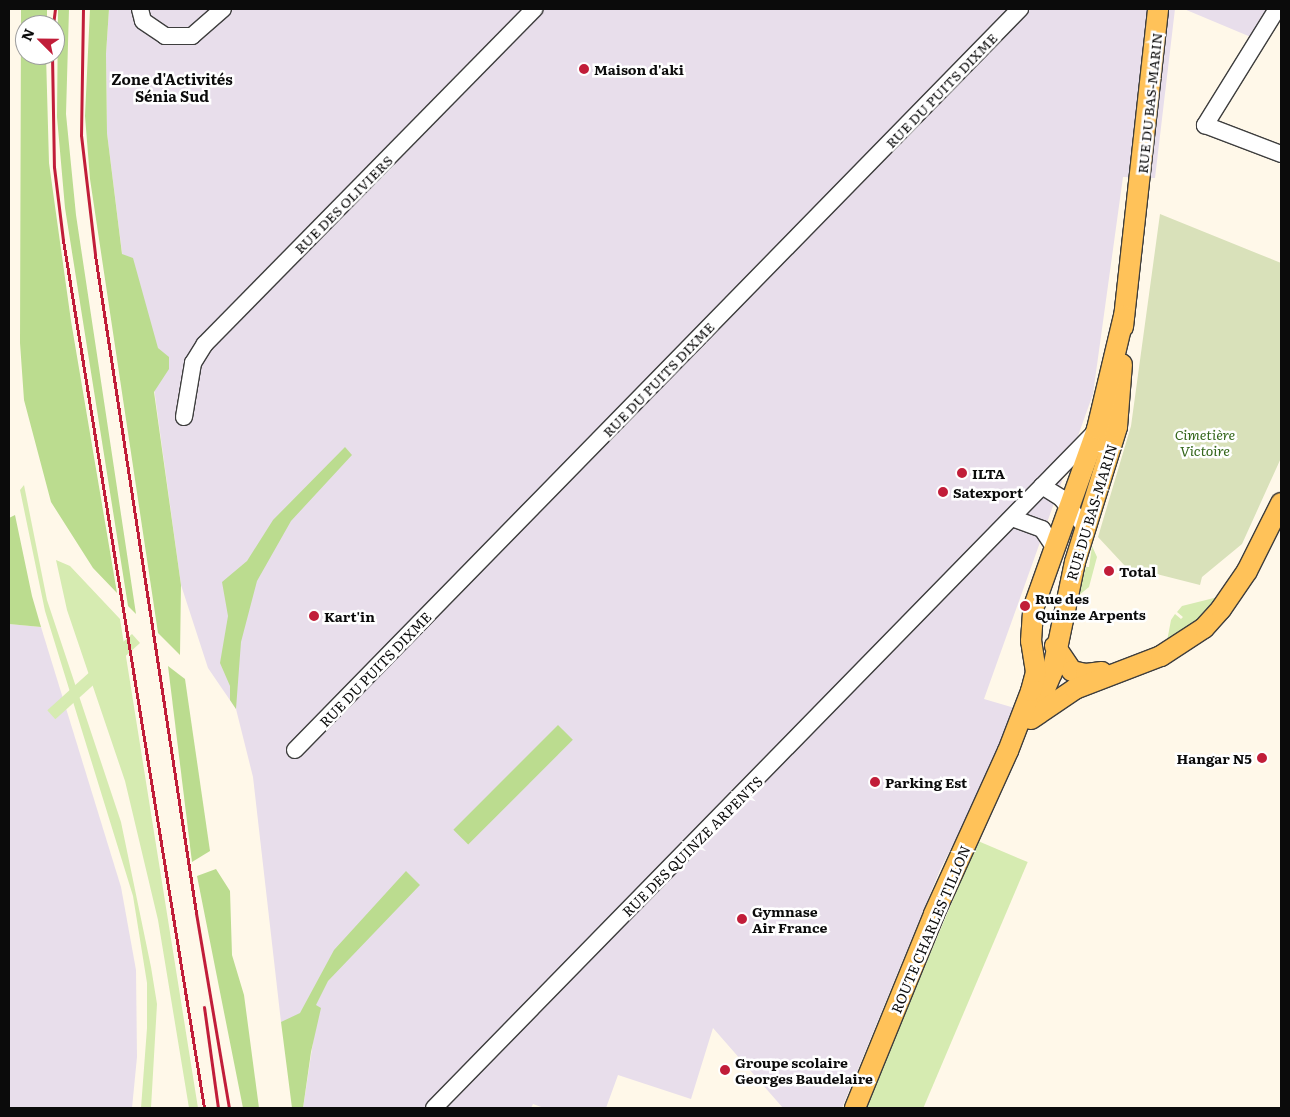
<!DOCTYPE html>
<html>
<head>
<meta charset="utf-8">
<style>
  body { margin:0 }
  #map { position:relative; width:1290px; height:1117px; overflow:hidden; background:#fff8e9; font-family:Literata,serif }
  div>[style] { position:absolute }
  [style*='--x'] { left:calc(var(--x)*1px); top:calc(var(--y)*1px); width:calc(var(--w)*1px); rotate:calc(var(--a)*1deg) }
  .industrial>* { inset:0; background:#e8deeb }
  .green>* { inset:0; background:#d6ebb1; transform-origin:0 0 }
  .forest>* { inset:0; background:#bbdc8f; transform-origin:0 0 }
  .cemetery>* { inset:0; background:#d9e1ba }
  .roads { filter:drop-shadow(1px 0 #3e3e3e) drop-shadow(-1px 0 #3e3e3e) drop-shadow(0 1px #3e3e3e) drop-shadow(0 -1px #3e3e3e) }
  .minor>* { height:16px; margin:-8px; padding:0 8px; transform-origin:8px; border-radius:8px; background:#fff }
  .major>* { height:20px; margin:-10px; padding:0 10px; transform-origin:10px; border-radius:10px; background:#ffc259 }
  .rail>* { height:3px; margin:-1.5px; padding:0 1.5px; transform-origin:1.5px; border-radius:1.5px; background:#c11d39 }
  .dots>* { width:14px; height:14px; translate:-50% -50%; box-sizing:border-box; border:2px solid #fff; border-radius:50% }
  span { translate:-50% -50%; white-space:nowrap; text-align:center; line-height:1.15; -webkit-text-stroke:5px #fff; paint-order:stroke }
  .poi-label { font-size:14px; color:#0b0b0b; font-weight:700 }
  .left { translate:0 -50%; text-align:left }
  .right { translate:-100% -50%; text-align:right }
  .street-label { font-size:14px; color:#0b0b0b }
  .park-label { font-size:14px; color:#326519; font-style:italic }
  .neighbourhood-label { font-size:15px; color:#0b0b0b; font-weight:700 }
  .frame { position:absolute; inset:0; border:10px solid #0b0b0b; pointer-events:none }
  .north { position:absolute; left:15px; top:15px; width:50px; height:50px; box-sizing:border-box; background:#fff; border:1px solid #9d9d9d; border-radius:50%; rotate:293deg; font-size:14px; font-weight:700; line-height:20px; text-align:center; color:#0b0b0b }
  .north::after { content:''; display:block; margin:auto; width:18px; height:22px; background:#c11d39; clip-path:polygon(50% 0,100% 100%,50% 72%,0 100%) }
</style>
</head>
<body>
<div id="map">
  <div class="industrial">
    <div style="clip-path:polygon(109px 9px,1175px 9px,1155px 178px,1123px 177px,1093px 394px,984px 699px,1021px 710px,940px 870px,842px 1108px,783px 1108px,713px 1028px,691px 1099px,618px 1075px,606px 1108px,544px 1108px,533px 1104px,531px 1108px,303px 1108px,315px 1029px,281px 1022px,253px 777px,236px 709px,208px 668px,181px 585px,152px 374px,123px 261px,107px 133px,106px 54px)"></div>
    <div style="clip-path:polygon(1184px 9px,1277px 9px,1258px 40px)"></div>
    <div style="clip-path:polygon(9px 624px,41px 627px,121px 887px,136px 970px,137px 1057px,132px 1108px,9px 1108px)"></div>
  </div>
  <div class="green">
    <div style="clip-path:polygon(24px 485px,47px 600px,121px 822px,151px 967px,157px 1004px,151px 1108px,141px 1108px,147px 1028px,147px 983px,133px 896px,45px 611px,20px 490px)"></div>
    <div style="clip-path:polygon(1092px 546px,1097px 557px,1089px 587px,1078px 596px,1086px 567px,1089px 567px)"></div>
    <div style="clip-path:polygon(56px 560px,70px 566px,120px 619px,198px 1108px,189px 1108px,158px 920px,125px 781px,67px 610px)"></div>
    <div style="clip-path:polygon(1218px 597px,1202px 620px,1167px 641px,1171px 620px,1175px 614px,1181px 619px,1183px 617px,1177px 612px,1182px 606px)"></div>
    <div style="left:132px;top:634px;width:12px;height:114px;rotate:48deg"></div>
    <div style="left:978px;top:841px;width:54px;height:290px;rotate:23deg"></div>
  </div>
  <div class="forest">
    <div style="clip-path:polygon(21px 9px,47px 9px,47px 25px,25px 25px,25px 55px,46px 55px,49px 163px,71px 321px,117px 593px,93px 568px,51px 502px,24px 400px,20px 343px)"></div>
    <div style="clip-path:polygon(58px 9px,69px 9px,66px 114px,76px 215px,136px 614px,128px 606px,65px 208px,57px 117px)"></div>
    <div style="clip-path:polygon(90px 9px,109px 9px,106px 54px,107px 133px,122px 254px,133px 258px,158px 348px,169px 357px,169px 369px,154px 392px,181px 585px,180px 655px,158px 633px,90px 179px,85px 116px)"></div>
    <div style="clip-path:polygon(345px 447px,352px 455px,291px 521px,257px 581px,241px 642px,236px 709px,230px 700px,230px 686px,220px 663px,228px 616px,222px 582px,247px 561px,273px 520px)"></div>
    <div style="clip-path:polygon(15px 515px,32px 596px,41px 627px,9px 624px,9px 518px)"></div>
    <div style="clip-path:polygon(168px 666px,185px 679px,210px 851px,192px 862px)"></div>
    <div style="left:558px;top:725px;width:21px;height:148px;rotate:45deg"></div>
    <div style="clip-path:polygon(216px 869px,230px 891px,232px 955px,244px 995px,259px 1108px,243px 1108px,197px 876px)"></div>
    <div style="clip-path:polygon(406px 871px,420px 885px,328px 981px,316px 1005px,321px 1008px,311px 1052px,303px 1108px,292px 1108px,281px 1022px,300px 1013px,334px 950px)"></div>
  </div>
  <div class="cemetery">
    <div style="clip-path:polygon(1160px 214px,1281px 263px,1281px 458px,1242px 544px,1202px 577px,1200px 585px,1125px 566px,1098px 537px,1131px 426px)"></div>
  </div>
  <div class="roads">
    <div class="minor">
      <div style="--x:140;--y:9;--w:12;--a:76"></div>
      <div style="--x:143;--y:21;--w:27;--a:34"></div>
      <div style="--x:165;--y:36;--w:27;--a:0"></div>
      <div style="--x:192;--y:36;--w:41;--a:-41.1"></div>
      <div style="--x:1277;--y:9;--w:137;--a:121.8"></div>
      <div style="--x:1205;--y:125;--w:81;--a:20.9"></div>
      <div style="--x:184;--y:417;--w:55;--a:-80.5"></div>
      <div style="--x:193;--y:363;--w:22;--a:-58"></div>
      <div style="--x:205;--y:344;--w:470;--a:-45.5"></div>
      <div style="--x:1042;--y:486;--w:22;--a:32"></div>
      <div style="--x:1061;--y:498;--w:38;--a:50"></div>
      <div style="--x:1012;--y:518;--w:32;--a:20"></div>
      <div style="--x:1042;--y:529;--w:23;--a:56"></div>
      <div style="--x:295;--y:750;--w:1037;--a:-45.63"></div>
      <div style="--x:434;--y:1108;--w:944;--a:-45.64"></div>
    </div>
    <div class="major">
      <div style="--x:1123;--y:327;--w:320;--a:-83.7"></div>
      <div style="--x:1055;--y:646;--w:30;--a:56"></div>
      <div style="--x:1072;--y:671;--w:14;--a:12"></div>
      <div style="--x:1086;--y:674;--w:16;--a:-7"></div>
      <div style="--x:1039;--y:703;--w:33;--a:-67"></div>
      <div style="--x:1052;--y:673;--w:113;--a:-78.3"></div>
      <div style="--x:1075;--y:562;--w:141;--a:-72.7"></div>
      <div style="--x:1117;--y:427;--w:63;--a:-85.5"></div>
      <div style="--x:1031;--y:719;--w:53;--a:-34.3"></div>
      <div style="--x:1075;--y:689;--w:92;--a:-21"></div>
      <div style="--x:1161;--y:656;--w:51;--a:-33.1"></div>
      <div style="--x:1204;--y:628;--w:25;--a:-48"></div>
      <div style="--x:1221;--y:609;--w:46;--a:-55.6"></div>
      <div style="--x:1247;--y:571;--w:76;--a:-63.4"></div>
      <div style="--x:855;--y:1108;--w:209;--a:-67.8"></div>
      <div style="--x:934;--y:914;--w:179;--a:-65.6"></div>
      <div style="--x:1008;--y:751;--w:64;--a:-69"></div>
      <div style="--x:1031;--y:691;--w:20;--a:-75"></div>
      <div style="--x:1036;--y:672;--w:31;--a:-99"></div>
      <div style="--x:1031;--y:641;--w:32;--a:-86"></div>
      <div style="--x:1033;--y:609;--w:191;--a:-70.4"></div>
      <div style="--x:1097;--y:429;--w:116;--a:-76.6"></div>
    </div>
  </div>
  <div class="rail">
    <div style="--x:83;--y:9;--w:126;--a:90.9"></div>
    <div style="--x:81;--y:135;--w:121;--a:83.3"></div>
    <div style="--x:95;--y:255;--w:666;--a:81.27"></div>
    <div style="--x:196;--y:913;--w:198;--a:80.4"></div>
    <div style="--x:53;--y:25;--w:16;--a:-83"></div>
    <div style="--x:52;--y:55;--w:112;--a:89"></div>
    <div style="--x:54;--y:167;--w:74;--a:83"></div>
    <div style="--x:63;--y:240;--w:879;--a:80.77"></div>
    <div style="--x:204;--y:1007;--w:102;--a:82.1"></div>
  </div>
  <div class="dots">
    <div style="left:584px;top:69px;background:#c11d39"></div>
    <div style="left:962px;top:473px;background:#c11d39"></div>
    <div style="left:943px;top:492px;background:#c11d39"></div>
    <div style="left:1109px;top:571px;background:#c11d39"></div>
    <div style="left:1025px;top:606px;background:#c11d39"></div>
    <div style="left:314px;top:616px;background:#c11d39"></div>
    <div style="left:1262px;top:758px;background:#c11d39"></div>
    <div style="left:875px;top:782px;background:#c11d39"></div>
    <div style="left:742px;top:919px;background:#c11d39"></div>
    <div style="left:725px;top:1070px;background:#c11d39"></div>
  </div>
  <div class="poi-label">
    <span class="left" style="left:594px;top:69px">Maison d'aki</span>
    <span class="left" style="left:972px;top:473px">ILTA</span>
    <span class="left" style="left:953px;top:492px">Satexport</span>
    <span class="left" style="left:1119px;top:571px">Total</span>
    <span class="left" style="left:1035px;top:606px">Rue des<br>Quinze Arpents</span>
    <span class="left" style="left:324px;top:616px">Kart'in</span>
    <span class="right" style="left:1252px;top:758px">Hangar N5</span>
    <span class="left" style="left:885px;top:782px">Parking Est</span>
    <span class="left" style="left:752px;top:919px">Gymnase<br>Air France</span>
    <span class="left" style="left:735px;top:1070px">Groupe scolaire<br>Georges Baudelaire</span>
  </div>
  <div class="street-label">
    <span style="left:941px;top:90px;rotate:-46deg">RUE DU PUITS DIXME</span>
    <span style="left:1149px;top:103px;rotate:-84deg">RUE DU BAS-MARIN</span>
    <span style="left:343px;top:204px;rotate:-45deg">RUE DES OLIVIERS</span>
    <span style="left:658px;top:379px;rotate:-46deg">RUE DU PUITS DIXME</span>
    <span style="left:1091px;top:512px;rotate:-73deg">RUE DU BAS-MARIN</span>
    <span style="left:375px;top:669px;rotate:-46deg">RUE DU PUITS DIXME</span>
    <span style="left:692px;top:846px;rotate:-45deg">RUE DES QUINZE ARPENTS</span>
    <span style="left:930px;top:929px;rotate:-67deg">ROUTE CHARLES TILLON</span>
  </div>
  <div class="park-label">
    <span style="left:1205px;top:442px">Cimetière<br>Victoire</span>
  </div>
  <div class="neighbourhood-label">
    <span style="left:172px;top:87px">Zone d'Activités<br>Sénia Sud</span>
  </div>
  <div class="frame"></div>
  <div class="north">N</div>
</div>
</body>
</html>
